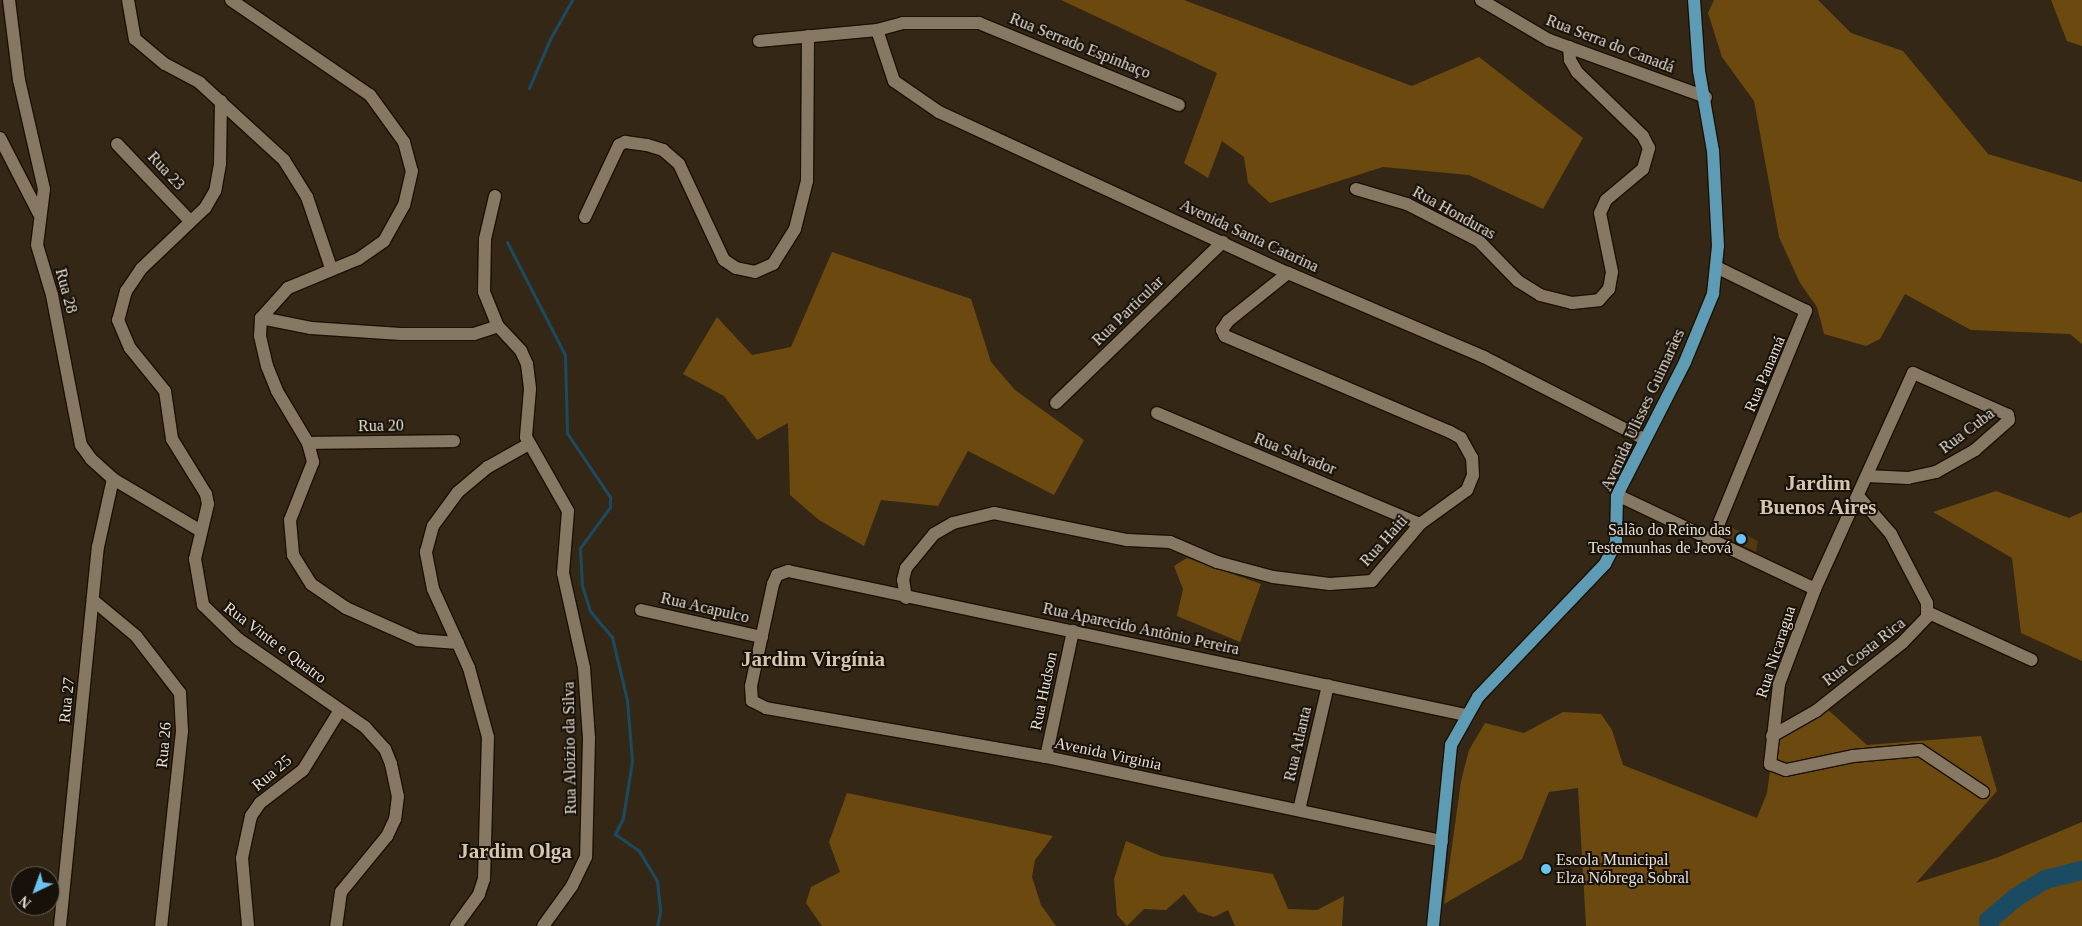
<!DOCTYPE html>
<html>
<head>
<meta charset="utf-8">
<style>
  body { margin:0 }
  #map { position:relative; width:2082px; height:926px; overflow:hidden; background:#342715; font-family:Georgia,serif }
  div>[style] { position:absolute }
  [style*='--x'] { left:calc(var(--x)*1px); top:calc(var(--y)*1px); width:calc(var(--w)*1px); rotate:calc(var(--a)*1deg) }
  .green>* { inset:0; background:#6c4a0f }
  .stream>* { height:3px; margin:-1.5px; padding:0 1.5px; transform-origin:1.5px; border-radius:1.5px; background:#1b4b63 }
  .river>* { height:19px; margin:-9.5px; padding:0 9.5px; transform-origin:9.5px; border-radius:9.5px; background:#1b4b63 }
  .building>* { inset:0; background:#523911 }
  .roads { filter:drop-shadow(1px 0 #1b1001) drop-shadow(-1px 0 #1b1001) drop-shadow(0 1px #1b1001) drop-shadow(0 -1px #1b1001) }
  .minor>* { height:12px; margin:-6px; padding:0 6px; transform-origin:6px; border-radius:6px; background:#877864 }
  .major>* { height:12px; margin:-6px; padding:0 6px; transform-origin:6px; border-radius:6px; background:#5e9cb5 }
  .dots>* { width:14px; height:14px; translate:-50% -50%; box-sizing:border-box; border:2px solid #171109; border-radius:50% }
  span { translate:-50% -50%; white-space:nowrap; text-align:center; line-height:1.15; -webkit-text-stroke:4px #171109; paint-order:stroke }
  .street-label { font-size:16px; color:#eae2d7 }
  .poi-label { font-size:16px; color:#eae2d7 }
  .right { translate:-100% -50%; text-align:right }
  .left { translate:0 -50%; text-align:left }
  .district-label { font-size:21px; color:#d6c6b0; font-weight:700 }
  .north { position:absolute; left:10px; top:866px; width:50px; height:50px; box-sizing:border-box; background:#171109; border:1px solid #6b655b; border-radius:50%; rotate:222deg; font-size:14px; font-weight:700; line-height:20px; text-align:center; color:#eae2d7 }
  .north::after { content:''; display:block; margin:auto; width:18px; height:22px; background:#6bc3f2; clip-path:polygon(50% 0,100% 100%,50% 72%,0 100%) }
</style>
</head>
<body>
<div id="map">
  <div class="green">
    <div style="clip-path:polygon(1061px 0,1184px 0,1412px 86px,1479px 57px,1583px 138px,1543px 209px,1469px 175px,1383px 167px,1270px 203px,1248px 183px,1244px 157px,1222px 141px,1208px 178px,1184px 163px,1217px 73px)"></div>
    <div style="clip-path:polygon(1714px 0,1818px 0,1851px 33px,1903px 51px,1988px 154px,2082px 182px,2082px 344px,2070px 334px,1971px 330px,1905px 294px,1880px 339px,1866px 346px,1824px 334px,1817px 307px,1800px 283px,1779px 237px,1754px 101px,1722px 57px,1708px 13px)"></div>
    <div style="clip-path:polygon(2051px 0,2082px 0,2082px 46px,2067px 41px)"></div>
    <div style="clip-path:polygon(832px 252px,971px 299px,991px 362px,1015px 390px,1084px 440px,1054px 495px,968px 451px,938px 506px,881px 500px,864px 546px,819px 520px,790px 495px,788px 423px,757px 440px,724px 396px,683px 374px,717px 317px,752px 355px,791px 347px)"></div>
    <div style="clip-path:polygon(1996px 491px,2069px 518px,2082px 512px,2082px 661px,2021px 633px,2012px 558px,1933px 512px)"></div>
    <div style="clip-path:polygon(1187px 558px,1261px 584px,1240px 642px,1177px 616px,1183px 589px,1174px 566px)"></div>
    <div style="clip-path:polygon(1826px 708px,1867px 745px,1981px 736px,1997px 791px,1916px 883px,1996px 858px,2082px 822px,2082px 926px,1586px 926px,1578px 788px,1549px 792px,1522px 859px,1444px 904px,1461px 781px,1469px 750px,1485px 723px,1524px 733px,1563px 712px,1601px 714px,1612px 730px,1623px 765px,1757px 818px,1767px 793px,1775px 736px)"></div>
    <div style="clip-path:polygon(847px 793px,1053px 836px,1035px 860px,1032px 877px,1041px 905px,1056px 926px,822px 926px,806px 903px,811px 887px,840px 872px,829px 842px)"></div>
    <div style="clip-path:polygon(1126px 841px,1161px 856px,1273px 874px,1288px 909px,1317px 910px,1344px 896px,1342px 926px,1235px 926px,1228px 910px,1214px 917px,1198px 912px,1184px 894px,1166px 910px,1144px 909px,1127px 926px,1117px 915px,1114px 879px)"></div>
  </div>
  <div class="stream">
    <div style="--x:529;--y:88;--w:53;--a:-66.8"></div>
    <div style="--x:550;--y:39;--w:45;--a:-60.6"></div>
    <div style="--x:507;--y:242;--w:127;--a:62.8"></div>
    <div style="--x:565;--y:355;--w:78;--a:88.5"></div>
    <div style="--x:567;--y:433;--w:77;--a:56.1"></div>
    <div style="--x:610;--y:497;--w:10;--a:90"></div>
    <div style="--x:610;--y:507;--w:51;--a:126.2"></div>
    <div style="--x:580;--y:548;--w:37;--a:87"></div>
    <div style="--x:582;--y:585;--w:27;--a:73"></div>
    <div style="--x:590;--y:611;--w:34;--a:50"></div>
    <div style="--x:612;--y:637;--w:65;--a:76.6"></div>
    <div style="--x:627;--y:700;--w:61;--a:85.3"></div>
    <div style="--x:632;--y:761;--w:58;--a:99"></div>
    <div style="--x:623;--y:818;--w:18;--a:117"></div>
    <div style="--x:615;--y:834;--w:29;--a:35"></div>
    <div style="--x:639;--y:851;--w:35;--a:59"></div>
    <div style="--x:657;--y:881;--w:31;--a:84"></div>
    <div style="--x:660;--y:912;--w:14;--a:102"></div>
  </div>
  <div class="river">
    <div style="--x:1989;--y:926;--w:6;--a:-99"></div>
    <div style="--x:1988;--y:920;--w:35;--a:-40"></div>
    <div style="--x:2015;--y:897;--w:35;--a:-31"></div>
    <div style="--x:2045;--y:879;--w:38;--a:-14"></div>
  </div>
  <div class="building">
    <div style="clip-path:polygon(1727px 525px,1758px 541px,1756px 552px,1724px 537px)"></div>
  </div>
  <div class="roads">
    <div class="minor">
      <div style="--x:9;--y:0;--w:81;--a:82.9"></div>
      <div style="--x:19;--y:80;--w:112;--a:77.1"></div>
      <div style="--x:44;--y:189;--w:56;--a:97.1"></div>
      <div style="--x:37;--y:245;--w:52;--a:73.3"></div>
      <div style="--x:52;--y:295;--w:153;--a:79.1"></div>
      <div style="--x:81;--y:445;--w:17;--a:54"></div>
      <div style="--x:91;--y:459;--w:30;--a:42"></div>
      <div style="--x:113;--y:479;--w:102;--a:30.6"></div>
      <div style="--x:128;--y:0;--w:40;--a:80"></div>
      <div style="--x:135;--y:39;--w:39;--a:40"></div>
      <div style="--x:165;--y:64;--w:40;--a:28"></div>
      <div style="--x:200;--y:83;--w:114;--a:42.5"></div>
      <div style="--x:284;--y:160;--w:44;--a:58.1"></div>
      <div style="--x:307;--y:197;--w:75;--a:71.3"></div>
      <div style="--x:231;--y:0;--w:168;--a:34.4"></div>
      <div style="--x:370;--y:95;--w:58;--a:54.1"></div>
      <div style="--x:404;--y:142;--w:30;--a:75"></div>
      <div style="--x:412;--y:171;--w:35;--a:103"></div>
      <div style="--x:404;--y:205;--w:41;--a:119.1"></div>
      <div style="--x:384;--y:241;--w:32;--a:145"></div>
      <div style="--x:358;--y:259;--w:76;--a:157.5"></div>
      <div style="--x:288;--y:288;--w:40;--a:132"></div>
      <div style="--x:261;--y:318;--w:18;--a:93"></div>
      <div style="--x:260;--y:336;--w:31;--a:77"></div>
      <div style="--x:267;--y:366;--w:27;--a:68"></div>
      <div style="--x:277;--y:391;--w:61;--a:59.2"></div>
      <div style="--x:308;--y:443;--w:20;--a:75"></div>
      <div style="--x:313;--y:462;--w:62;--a:111.6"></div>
      <div style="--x:290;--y:520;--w:35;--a:85"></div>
      <div style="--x:293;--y:555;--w:34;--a:58"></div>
      <div style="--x:311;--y:584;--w:42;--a:34.4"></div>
      <div style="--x:346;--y:608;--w:79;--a:24"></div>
      <div style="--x:418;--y:640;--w:40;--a:4.3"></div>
      <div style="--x:1481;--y:0;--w:79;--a:30.5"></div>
      <div style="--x:1549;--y:40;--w:167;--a:20"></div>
      <div style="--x:877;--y:30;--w:54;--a:71.6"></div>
      <div style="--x:894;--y:81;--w:55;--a:34.6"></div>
      <div style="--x:939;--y:112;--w:384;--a:24.8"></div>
      <div style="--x:1288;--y:273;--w:213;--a:23.2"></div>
      <div style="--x:1484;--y:357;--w:180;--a:27.1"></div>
      <div style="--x:759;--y:41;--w:119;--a:-5.3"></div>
      <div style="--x:877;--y:30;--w:27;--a:-15"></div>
      <div style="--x:903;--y:23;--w:76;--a:0"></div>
      <div style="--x:979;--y:23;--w:216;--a:22.3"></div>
      <div style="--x:221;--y:101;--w:63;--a:90.9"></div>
      <div style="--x:220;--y:164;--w:27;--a:100"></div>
      <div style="--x:215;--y:191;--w:20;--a:120"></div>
      <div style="--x:205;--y:208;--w:88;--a:136.4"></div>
      <div style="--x:141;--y:269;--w:27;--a:124"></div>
      <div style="--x:126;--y:291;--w:30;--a:105"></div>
      <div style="--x:118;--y:320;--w:30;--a:67"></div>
      <div style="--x:130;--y:348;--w:55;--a:50.9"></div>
      <div style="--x:165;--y:391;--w:49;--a:81.7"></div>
      <div style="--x:172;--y:439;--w:65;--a:58.3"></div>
      <div style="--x:206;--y:494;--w:10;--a:79"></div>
      <div style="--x:208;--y:504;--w:57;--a:103.3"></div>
      <div style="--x:195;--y:559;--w:47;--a:80.1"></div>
      <div style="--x:203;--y:605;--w:49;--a:44.2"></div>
      <div style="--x:238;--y:639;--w:155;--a:34.7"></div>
      <div style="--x:365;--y:727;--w:30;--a:48"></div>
      <div style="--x:385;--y:749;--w:16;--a:68"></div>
      <div style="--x:391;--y:764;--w:33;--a:78"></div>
      <div style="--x:398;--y:796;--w:23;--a:97"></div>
      <div style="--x:395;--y:819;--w:19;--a:115"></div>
      <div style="--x:387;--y:836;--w:72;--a:129.4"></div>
      <div style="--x:341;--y:892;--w:34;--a:98"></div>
      <div style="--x:0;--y:138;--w:85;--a:62.8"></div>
      <div style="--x:117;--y:144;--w:106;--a:46.5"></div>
      <div style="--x:1356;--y:189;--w:53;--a:16.4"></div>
      <div style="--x:1407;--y:204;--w:81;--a:27.2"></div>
      <div style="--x:1479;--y:241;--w:56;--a:45.7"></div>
      <div style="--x:1518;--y:281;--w:26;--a:32"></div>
      <div style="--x:1540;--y:295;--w:33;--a:14"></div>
      <div style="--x:1572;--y:303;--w:27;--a:-6"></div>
      <div style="--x:1599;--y:300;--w:15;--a:-48"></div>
      <div style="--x:1609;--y:289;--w:17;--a:-80"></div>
      <div style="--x:1612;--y:272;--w:60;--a:-101.5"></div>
      <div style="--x:1600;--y:213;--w:14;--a:-65"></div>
      <div style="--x:1606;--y:200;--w:48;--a:-40"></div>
      <div style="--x:1643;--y:169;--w:22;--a:-74"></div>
      <div style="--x:1649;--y:148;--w:13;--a:-117"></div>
      <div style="--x:1643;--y:136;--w:92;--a:-135.9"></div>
      <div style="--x:1577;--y:72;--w:14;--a:-120"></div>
      <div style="--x:1570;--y:60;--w:13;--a:-94"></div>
      <div style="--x:495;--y:196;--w:44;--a:103.1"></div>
      <div style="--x:485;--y:239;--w:53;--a:91.1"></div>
      <div style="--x:484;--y:292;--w:37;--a:68"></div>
      <div style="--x:498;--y:326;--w:34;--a:47"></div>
      <div style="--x:521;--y:351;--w:14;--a:65"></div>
      <div style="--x:527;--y:364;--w:25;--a:83"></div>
      <div style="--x:530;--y:389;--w:48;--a:94.8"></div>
      <div style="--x:526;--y:437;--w:85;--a:60.4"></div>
      <div style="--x:568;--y:511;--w:62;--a:94.6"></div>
      <div style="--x:563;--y:573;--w:97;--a:77.5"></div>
      <div style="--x:584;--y:668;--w:70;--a:85.9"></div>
      <div style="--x:589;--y:738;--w:119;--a:91.4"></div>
      <div style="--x:586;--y:857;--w:32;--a:116"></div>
      <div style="--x:572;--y:886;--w:49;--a:125.9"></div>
      <div style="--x:585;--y:217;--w:80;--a:-64.7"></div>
      <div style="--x:619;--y:145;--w:7;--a:-27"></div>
      <div style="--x:625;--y:142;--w:22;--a:8"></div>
      <div style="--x:647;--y:145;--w:17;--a:17"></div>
      <div style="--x:663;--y:150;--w:21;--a:41"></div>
      <div style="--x:679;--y:164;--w:106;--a:64.9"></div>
      <div style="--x:724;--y:260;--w:14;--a:34"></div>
      <div style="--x:736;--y:268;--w:19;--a:12"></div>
      <div style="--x:755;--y:272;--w:20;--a:-24"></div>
      <div style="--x:773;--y:264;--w:41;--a:-57.8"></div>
      <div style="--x:795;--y:229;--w:49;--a:-76"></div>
      <div style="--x:807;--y:181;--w:145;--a:-89.6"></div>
      <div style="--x:261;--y:318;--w:51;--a:11.3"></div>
      <div style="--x:311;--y:328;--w:90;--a:3.8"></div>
      <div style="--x:401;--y:334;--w:73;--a:0"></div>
      <div style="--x:474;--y:334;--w:25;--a:-18"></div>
      <div style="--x:1056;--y:403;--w:232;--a:-44"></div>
      <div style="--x:1157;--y:413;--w:285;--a:22.9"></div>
      <div style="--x:308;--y:443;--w:146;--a:-0.8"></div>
      <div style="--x:1867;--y:476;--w:41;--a:2.8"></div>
      <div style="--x:1908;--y:478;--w:29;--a:-12"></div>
      <div style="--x:1936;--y:472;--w:45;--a:-29.4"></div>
      <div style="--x:1975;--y:450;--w:45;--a:-41.4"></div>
      <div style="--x:2009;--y:420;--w:5;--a:-101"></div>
      <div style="--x:2008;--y:415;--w:104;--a:-156.1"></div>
      <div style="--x:1913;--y:373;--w:237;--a:114.4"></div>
      <div style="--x:1815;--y:589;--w:102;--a:110.8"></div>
      <div style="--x:1779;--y:684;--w:81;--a:96.4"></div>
      <div style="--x:1770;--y:764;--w:17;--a:21"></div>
      <div style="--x:1786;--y:770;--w:68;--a:-11.8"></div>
      <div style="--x:1853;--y:756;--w:67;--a:-5.1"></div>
      <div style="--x:1920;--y:750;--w:76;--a:33.7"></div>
      <div style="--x:1617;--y:495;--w:219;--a:25.4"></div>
      <div style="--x:1712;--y:540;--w:248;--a:-67.7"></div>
      <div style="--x:1806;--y:311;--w:100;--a:-153.9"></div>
      <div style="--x:906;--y:598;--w:18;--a:-99"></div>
      <div style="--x:903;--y:580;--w:12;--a:-76"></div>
      <div style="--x:906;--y:568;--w:44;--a:-50.5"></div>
      <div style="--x:934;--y:534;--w:22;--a:-30"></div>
      <div style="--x:953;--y:523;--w:42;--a:-13.7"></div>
      <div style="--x:994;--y:513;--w:136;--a:11.5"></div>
      <div style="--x:1127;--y:540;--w:43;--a:2.7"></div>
      <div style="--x:1170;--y:542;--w:51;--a:23.1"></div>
      <div style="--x:1217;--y:562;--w:58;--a:15"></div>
      <div style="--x:1273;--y:577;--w:57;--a:7"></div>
      <div style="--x:1330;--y:584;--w:42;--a:-4.1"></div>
      <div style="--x:1372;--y:581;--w:75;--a:-49.9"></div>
      <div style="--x:1420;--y:524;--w:58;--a:-35.9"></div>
      <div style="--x:1467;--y:490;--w:16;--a:-68"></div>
      <div style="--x:1473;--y:475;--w:17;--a:-93"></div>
      <div style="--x:1472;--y:458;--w:23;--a:-119"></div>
      <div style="--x:1461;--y:438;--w:13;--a:-151"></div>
      <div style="--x:1450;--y:432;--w:245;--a:-156.9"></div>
      <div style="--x:1225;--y:336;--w:7;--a:-117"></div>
      <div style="--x:1222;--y:330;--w:11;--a:-56"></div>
      <div style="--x:1228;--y:321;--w:77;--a:-38.7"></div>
      <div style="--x:94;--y:601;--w:55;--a:39.8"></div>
      <div style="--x:136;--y:636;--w:72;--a:52.3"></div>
      <div style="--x:180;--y:693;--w:38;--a:87"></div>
      <div style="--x:182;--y:731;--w:196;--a:96.1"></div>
      <div style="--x:641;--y:610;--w:124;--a:12.6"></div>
      <div style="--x:1927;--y:612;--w:115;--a:24.6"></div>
      <div style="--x:1772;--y:736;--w:51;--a:-29.6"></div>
      <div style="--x:1816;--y:711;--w:110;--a:-38.3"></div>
      <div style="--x:1902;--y:643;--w:36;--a:-46"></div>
      <div style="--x:1927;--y:617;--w:14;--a:-90"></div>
      <div style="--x:1927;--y:603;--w:78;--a:-117.6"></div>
      <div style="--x:1891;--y:534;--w:50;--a:-131"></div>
      <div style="--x:1046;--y:757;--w:129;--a:-77.9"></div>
      <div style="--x:1299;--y:810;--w:128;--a:-76.9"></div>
      <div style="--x:1442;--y:841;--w:405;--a:-168"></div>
      <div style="--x:1046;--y:757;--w:284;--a:-170.1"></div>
      <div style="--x:766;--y:708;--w:16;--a:-153"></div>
      <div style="--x:752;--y:701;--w:15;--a:-94"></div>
      <div style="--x:751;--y:686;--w:104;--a:-77.8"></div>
      <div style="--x:773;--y:584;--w:10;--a:-66"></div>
      <div style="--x:777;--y:575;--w:12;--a:-20"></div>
      <div style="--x:788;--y:571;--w:692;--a:12.01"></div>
      <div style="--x:60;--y:926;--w:381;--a:-84.3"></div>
      <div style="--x:98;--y:547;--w:70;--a:-77.6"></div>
      <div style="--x:248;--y:926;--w:68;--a:-95"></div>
      <div style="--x:242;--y:858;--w:43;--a:-77.9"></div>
      <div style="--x:251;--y:816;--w:16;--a:-55"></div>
      <div style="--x:260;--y:803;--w:54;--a:-37.5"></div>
      <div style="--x:303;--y:770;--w:70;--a:-58.3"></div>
      <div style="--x:456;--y:926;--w:39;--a:-54"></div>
      <div style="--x:479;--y:894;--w:16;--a:-72"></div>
      <div style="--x:484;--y:879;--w:142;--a:-88.4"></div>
      <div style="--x:488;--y:737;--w:72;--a:-105.4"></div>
      <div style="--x:469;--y:668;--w:87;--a:-114.5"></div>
      <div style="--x:433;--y:589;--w:38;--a:-101"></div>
      <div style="--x:426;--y:552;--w:27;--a:-75"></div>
      <div style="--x:433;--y:526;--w:42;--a:-53.7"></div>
      <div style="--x:458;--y:492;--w:39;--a:-40"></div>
      <div style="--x:488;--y:467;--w:47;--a:-29.3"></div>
    </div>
    <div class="major">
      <div style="--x:1433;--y:926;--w:182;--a:-84.3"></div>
      <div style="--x:1451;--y:745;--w:55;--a:-60.6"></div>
      <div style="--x:1478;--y:697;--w:184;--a:-46.3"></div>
      <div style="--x:1605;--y:564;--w:25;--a:-63"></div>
      <div style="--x:1616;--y:542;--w:47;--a:-88.8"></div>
      <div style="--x:1617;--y:495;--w:149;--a:-62.9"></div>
      <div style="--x:1685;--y:362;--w:74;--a:-67.6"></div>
      <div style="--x:1713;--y:294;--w:48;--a:-84.1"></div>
      <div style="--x:1718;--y:246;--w:95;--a:-93"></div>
      <div style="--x:1713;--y:151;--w:81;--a:-99.9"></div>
      <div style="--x:1699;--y:71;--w:71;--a:-94"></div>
    </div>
  </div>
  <div class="dots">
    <div style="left:1741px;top:539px;background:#6bc3f2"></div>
    <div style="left:1546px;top:869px;background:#6bc3f2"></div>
  </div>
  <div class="street-label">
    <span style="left:1610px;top:44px;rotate:21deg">Rua Serra do Canadá</span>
    <span style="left:1080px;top:46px;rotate:22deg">Rua Serrado Espinhaço</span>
    <span style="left:166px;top:171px;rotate:47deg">Rua 23</span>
    <span style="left:1454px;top:213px;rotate:29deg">Rua Honduras</span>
    <span style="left:1249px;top:236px;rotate:25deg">Avenida Santa Catarina</span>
    <span style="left:66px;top:291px;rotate:75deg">Rua 28</span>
    <span style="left:1128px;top:311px;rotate:-44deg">Rua Particular</span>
    <span style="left:1765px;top:374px;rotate:-67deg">Rua Panamá</span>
    <span style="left:1643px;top:410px;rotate:-65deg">Avenida Ulisses Guimarães</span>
    <span style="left:381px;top:426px;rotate:-1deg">Rua 20</span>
    <span style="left:1967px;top:431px;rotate:-37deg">Rua Cuba</span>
    <span style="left:1295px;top:454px;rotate:22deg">Rua Salvador</span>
    <span style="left:1384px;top:541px;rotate:-48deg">Rua Haiti</span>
    <span style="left:705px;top:608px;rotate:13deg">Rua Acapulco</span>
    <span style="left:1141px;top:629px;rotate:12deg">Rua Aparecido Antônio Pereira</span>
    <span style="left:275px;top:643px;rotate:37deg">Rua Vinte e Quatro</span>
    <span style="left:1776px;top:652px;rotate:-72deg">Rua Nicaragua</span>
    <span style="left:1864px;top:652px;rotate:-38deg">Rua Costa Rica</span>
    <span style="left:1044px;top:691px;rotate:-78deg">Rua Hudson</span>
    <span style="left:67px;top:700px;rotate:-84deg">Rua 27</span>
    <span style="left:1298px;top:744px;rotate:-77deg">Rua Atlanta</span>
    <span style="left:164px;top:745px;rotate:-85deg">Rua 26</span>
    <span style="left:570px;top:748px;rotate:-91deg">Rua Aloizio da Silva</span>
    <span style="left:1108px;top:754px;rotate:12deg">Avenida Virginia</span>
    <span style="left:272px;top:773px;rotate:-40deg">Rua 25</span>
  </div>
  <div class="poi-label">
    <span class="right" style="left:1731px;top:539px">Salão do Reino das<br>Testemunhas de Jeová</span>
    <span class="left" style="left:1556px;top:869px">Escola Municipal<br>Elza Nóbrega Sobral</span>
  </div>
  <div class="district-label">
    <span style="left:1818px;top:495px">Jardim<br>Buenos Aires</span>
    <span style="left:813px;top:659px">Jardim Virgínia</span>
    <span style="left:515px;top:851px">Jardim Olga</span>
  </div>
  <div class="north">N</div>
</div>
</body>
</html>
